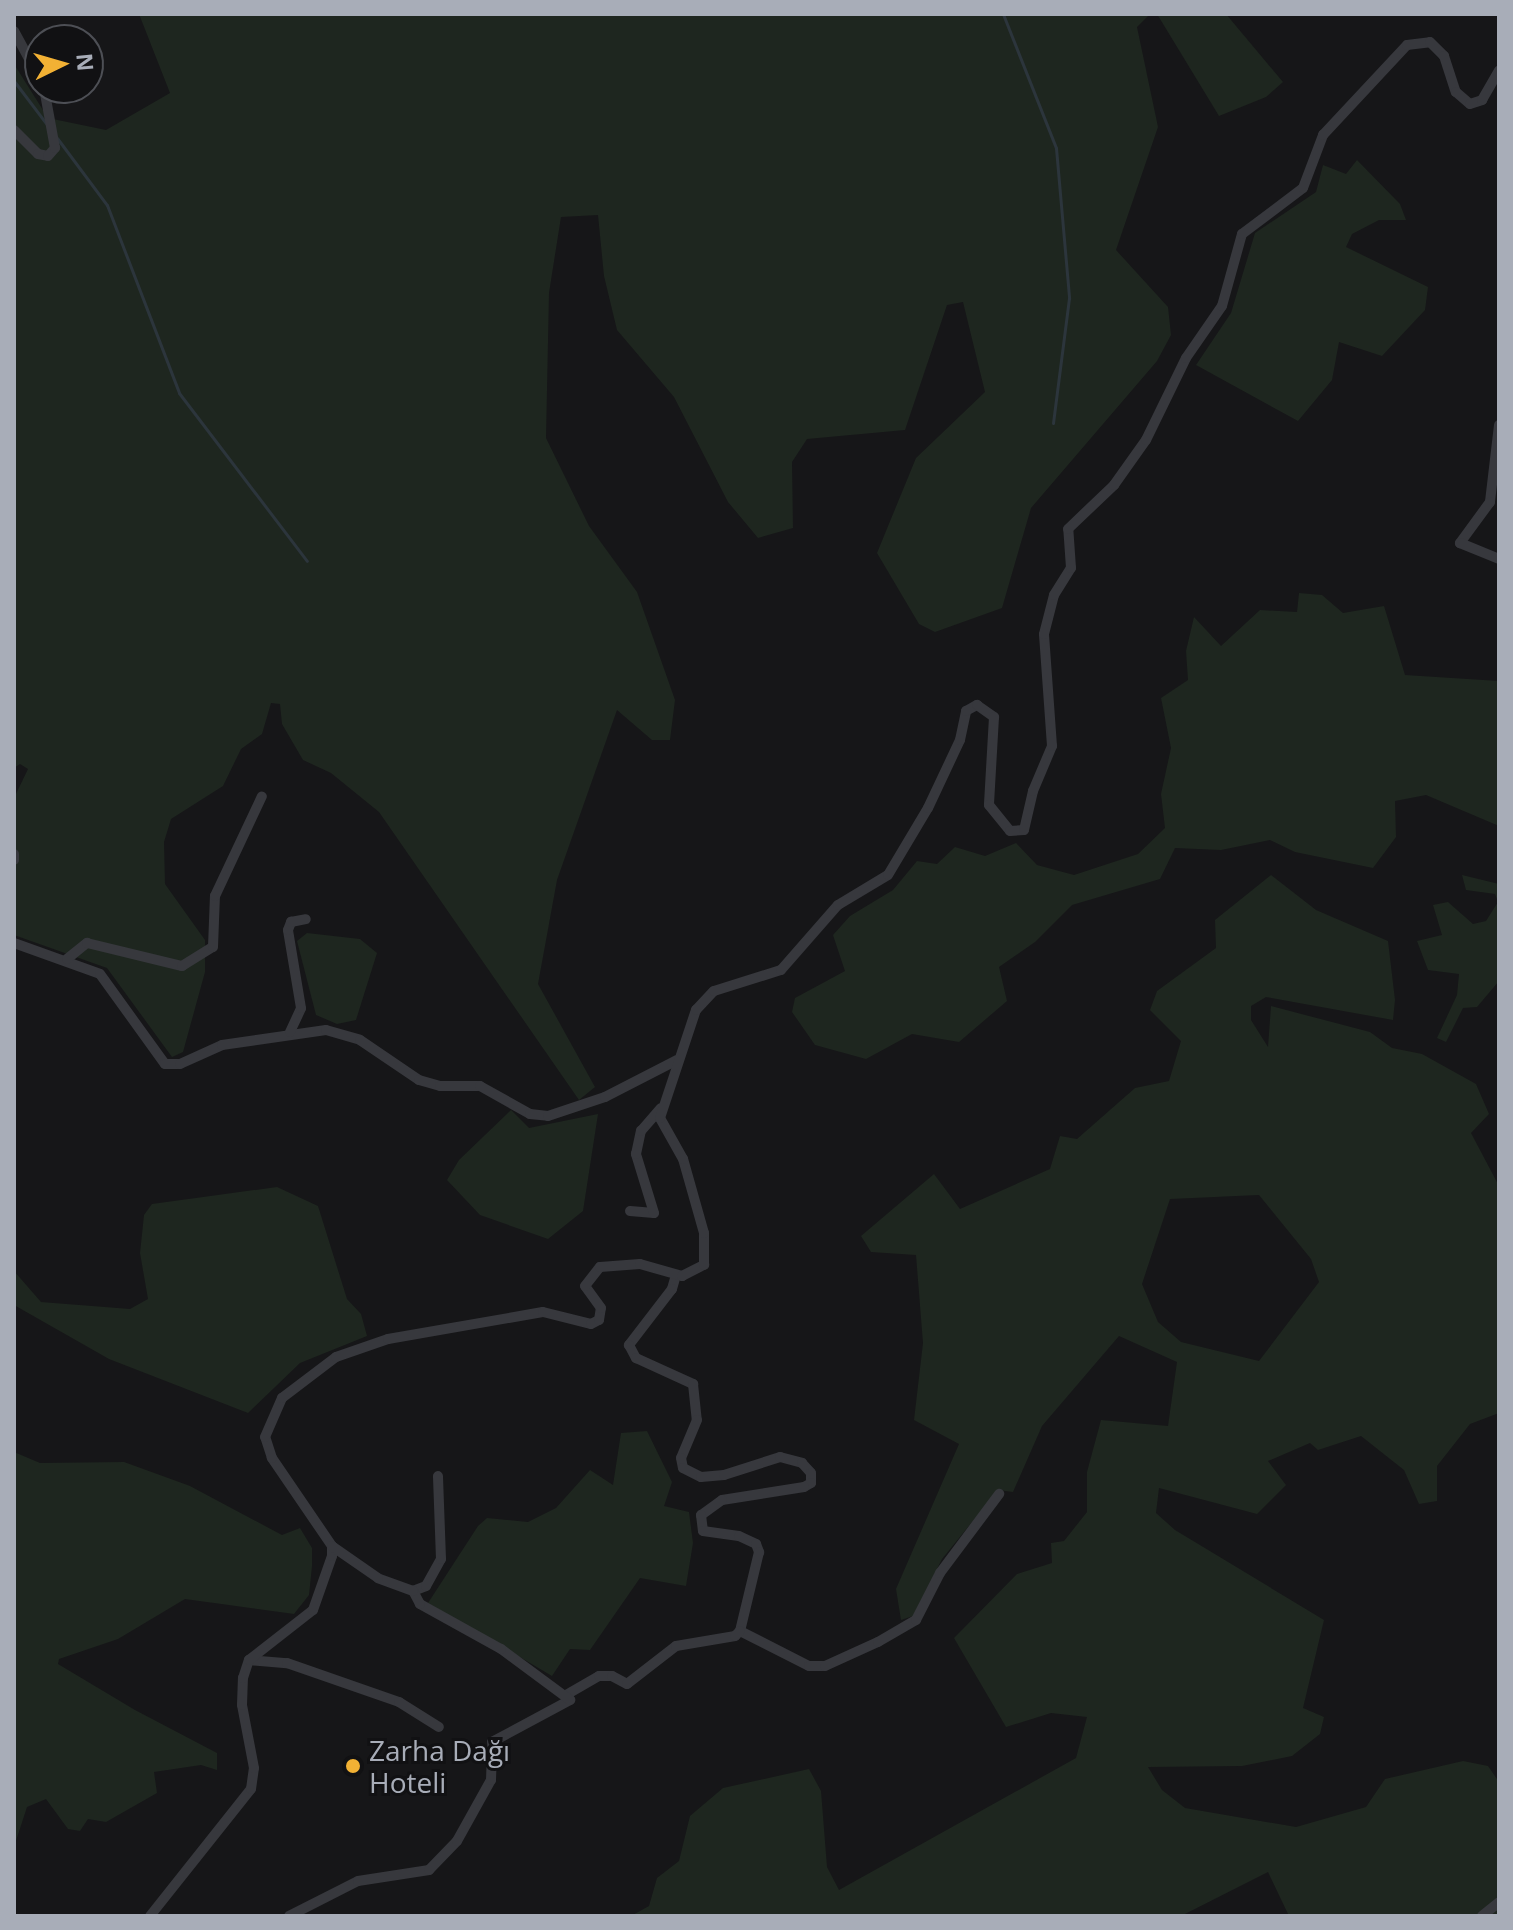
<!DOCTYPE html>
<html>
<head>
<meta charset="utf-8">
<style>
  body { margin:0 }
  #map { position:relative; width:1513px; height:1930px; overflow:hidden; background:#161618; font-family:"Open Sans",sans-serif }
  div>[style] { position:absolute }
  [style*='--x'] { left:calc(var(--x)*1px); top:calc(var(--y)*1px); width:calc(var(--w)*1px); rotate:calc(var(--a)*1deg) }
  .green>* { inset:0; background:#1e261f }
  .stream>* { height:3px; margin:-1.5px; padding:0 1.5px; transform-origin:1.5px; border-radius:1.5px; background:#2c353c }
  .minor>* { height:10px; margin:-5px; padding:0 5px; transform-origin:5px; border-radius:5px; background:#37383d }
  .dots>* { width:22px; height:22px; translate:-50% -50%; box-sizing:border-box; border:4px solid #111113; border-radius:50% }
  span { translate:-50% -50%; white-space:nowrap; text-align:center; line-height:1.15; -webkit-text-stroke:6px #111113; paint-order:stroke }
  .poi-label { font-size:28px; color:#a8adb8 }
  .left { translate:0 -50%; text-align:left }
  .frame { position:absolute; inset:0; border:16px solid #a8adb8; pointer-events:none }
  .north { position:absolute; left:24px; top:24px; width:80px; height:80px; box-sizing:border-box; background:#111113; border:2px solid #4d4f55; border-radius:50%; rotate:85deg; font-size:22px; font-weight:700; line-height:32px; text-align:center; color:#a8adb8 }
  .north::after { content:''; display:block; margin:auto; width:28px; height:36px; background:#f2b134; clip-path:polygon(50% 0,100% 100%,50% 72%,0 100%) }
</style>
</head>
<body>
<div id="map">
  <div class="green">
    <div style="clip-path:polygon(139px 14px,1150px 14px,1137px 27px,1158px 127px,1116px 250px,1168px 307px,1171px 335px,1157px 361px,1031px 508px,1002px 608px,935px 632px,919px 624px,877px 553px,916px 458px,985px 392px,963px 302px,947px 305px,905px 430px,807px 439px,792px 462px,793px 528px,758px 538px,728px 502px,674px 397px,617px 330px,604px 276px,598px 215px,561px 217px,549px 293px,546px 438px,589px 526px,637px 592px,675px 700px,670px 740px,652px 740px,617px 710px,557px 880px,538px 984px,595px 1087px,579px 1100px,379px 812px,331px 773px,303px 760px,282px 724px,280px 704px,271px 703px,262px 734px,241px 749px,223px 786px,171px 819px,164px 842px,165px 884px,205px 940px,205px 972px,183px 1052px,172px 1057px,107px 968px,14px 935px,14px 798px,28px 769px,20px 764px,14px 768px,14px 64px,48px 118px,106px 130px,170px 93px)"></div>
    <div style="clip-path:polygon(1157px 14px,1226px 14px,1283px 82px,1266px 97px,1219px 116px)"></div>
    <div style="clip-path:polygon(1357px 160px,1400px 204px,1406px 220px,1379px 220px,1352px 234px,1346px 247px,1428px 287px,1425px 310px,1382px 356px,1339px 342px,1332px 380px,1298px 421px,1196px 365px,1231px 313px,1255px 233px,1316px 192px,1323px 165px,1346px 174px)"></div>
    <div style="clip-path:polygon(1299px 593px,1322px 595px,1343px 613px,1384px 606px,1405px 675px,1499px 681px,1499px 826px,1426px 795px,1395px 801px,1396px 837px,1373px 868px,1295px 852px,1270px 840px,1221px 850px,1175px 848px,1160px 879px,1072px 905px,1035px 942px,999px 967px,1007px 1001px,959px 1042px,912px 1034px,866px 1059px,815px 1045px,792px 1012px,795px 998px,845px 971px,833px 935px,850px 916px,893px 890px,917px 861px,937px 864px,955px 847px,985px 856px,1016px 843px,1037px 865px,1074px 875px,1138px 854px,1165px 828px,1161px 794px,1171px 748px,1161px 698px,1188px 680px,1186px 651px,1194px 617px,1221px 646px,1260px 610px,1297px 612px)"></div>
    <div style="clip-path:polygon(evenodd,1271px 875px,1316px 910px,1388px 941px,1395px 1000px,1393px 1020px,1266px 997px,1251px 1006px,1251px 1020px,1268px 1047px,1271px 1006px,1370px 1032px,1392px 1048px,1422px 1054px,1476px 1084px,1489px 1114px,1471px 1133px,1499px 1186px,1499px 1413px,1470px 1424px,1437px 1466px,1437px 1501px,1419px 1504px,1404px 1470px,1361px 1436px,1318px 1450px,1310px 1443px,1268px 1461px,1286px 1485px,1257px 1514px,1159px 1488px,1156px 1513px,1175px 1530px,1324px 1620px,1303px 1708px,1324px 1717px,1320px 1734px,1292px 1756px,1242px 1766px,1148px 1767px,1162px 1790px,1185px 1808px,1296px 1827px,1366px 1807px,1385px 1779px,1463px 1761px,1488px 1766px,1499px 1782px,1499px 1916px,1289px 1916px,1268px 1872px,1181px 1916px,631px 1916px,649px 1906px,657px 1878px,679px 1861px,690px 1816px,723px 1788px,809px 1769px,821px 1791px,827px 1867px,839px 1890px,1076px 1758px,1087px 1717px,1051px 1713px,1006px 1727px,954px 1638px,1017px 1574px,1052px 1563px,1051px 1543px,1064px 1541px,1087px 1512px,1087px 1472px,1101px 1420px,1168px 1426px,1177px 1362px,1119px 1336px,1042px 1426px,1013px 1492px,998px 1490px,942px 1559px,913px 1616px,901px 1620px,896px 1589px,959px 1444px,914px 1420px,923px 1343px,916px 1255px,871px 1252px,861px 1236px,934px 1174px,960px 1209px,1050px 1169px,1060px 1136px,1077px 1139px,1135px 1088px,1169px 1081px,1181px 1041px,1150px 1010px,1157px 991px,1216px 948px,1215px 920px,1271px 875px,1259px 1195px,1311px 1259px,1319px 1282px,1259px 1361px,1181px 1342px,1158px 1322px,1142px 1284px,1170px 1199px,1259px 1195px)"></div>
    <div style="clip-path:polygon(1462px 875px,1499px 884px,1499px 981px,1477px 1007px,1463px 1008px,1446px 1042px,1437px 1038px,1457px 995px,1459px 974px,1428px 970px,1417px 941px,1442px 935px,1433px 905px,1448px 902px,1473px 924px,1486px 921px,1498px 902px,1495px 894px,1466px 890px)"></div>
    <div style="clip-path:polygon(307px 933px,360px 939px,377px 953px,356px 1020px,337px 1024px,316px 1015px,297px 941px)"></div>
    <div style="clip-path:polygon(511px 1110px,529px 1128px,598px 1114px,583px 1211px,548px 1239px,480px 1215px,447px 1180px,459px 1160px)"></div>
    <div style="clip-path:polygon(277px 1187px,318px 1206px,347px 1299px,361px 1314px,367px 1336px,300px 1363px,248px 1413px,109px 1359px,14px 1305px,14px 1271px,41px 1302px,130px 1309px,148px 1299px,140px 1253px,144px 1215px,152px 1204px)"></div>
    <div style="clip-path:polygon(647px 1431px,672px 1482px,664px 1506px,689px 1512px,693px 1543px,686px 1586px,640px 1578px,590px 1650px,570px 1649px,552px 1676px,428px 1603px,478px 1526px,487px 1518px,528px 1522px,556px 1508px,590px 1470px,613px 1485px,621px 1433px)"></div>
    <div style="clip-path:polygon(14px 1452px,40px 1463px,124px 1462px,190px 1486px,282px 1535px,300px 1528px,312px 1548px,312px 1566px,309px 1595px,294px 1614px,185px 1599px,118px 1639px,59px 1659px,58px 1664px,135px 1710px,217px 1753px,217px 1770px,201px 1765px,154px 1772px,157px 1793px,106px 1822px,88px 1819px,80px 1831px,68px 1829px,46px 1799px,27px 1807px,14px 1847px)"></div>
  </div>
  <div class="stream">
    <div style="--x:1003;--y:14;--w:144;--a:68.4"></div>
    <div style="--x:1056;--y:148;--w:151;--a:85"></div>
    <div style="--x:1069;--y:298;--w:126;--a:97.3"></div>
    <div style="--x:14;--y:81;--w:56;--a:52.9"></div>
    <div style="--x:57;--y:138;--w:84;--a:53.3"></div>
    <div style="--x:107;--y:205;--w:201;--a:69"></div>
    <div style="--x:179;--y:393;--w:211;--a:52.7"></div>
  </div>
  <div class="minor">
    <div style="--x:14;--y:31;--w:55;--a:61.6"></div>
    <div style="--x:14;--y:130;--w:34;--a:45"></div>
    <div style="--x:38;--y:154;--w:10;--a:11"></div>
    <div style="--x:48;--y:156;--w:11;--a:-49"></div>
    <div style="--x:55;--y:148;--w:61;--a:-100.4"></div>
    <div style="--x:1499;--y:425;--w:78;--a:96.7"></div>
    <div style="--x:1490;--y:502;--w:51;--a:126.2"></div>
    <div style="--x:1460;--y:543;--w:42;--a:22.3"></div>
    <div style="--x:14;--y:854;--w:6;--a:90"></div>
    <div style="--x:14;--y:943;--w:91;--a:19.8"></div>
    <div style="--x:100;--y:974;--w:111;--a:54.2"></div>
    <div style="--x:165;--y:1064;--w:15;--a:0"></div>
    <div style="--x:180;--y:1064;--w:46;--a:-24.3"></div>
    <div style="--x:222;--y:1045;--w:105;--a:-8.2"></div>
    <div style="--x:326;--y:1030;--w:35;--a:16"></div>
    <div style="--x:360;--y:1040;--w:71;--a:34.1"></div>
    <div style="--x:419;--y:1080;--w:22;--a:16"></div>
    <div style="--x:440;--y:1086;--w:40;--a:0"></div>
    <div style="--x:480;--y:1086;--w:57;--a:29.2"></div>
    <div style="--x:530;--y:1114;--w:18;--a:6"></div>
    <div style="--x:548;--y:1116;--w:60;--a:-18.4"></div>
    <div style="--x:605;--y:1097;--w:81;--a:-27.2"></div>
    <div style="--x:67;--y:959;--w:26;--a:-39"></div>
    <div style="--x:87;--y:943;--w:98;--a:13.6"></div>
    <div style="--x:182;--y:966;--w:36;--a:-32"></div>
    <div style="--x:213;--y:947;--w:51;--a:-87.8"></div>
    <div style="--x:215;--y:896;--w:110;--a:-64.8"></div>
    <div style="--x:290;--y:1032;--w:26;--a:-65"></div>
    <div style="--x:301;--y:1008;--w:79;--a:-99.5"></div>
    <div style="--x:288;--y:930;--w:9;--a:-69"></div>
    <div style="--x:291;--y:922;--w:15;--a:-11"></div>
    <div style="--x:630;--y:1211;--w:24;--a:5"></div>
    <div style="--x:654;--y:1213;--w:62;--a:-107"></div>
    <div style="--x:636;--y:1154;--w:24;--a:-78"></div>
    <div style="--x:641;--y:1131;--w:30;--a:-49"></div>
    <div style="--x:676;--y:1275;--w:15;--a:106"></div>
    <div style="--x:672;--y:1289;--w:71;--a:127.5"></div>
    <div style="--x:629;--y:1345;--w:15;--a:62"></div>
    <div style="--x:636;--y:1358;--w:63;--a:24.5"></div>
    <div style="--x:693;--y:1384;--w:36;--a:84"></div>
    <div style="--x:697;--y:1420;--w:41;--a:112.8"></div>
    <div style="--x:681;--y:1458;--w:10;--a:79"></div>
    <div style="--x:683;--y:1468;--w:20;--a:27"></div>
    <div style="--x:701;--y:1477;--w:23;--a:-5"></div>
    <div style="--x:724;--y:1475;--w:59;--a:-17.8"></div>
    <div style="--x:780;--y:1457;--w:23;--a:15"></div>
    <div style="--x:802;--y:1463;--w:13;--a:48"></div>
    <div style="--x:811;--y:1473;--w:10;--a:90"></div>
    <div style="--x:811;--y:1483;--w:8;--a:150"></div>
    <div style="--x:804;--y:1487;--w:83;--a:171"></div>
    <div style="--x:722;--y:1500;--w:26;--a:144"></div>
    <div style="--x:701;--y:1515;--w:16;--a:83"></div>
    <div style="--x:703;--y:1531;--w:36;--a:8"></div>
    <div style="--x:739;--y:1536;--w:19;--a:25"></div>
    <div style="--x:756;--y:1544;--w:9;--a:69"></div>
    <div style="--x:759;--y:1552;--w:81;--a:103.5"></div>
    <div style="--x:740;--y:1631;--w:77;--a:26.9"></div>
    <div style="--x:809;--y:1666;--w:16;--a:0"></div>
    <div style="--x:825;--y:1666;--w:58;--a:-24.4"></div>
    <div style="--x:878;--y:1642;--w:44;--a:-30.1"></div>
    <div style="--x:916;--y:1620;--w:53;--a:-62.9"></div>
    <div style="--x:940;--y:1573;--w:99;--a:-53.2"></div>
    <div style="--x:413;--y:1591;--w:14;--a:-21"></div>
    <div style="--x:426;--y:1586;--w:31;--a:-61"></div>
    <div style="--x:441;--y:1559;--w:83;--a:-92.1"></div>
    <div style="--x:249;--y:1660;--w:38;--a:5"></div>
    <div style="--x:287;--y:1663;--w:119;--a:19.2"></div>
    <div style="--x:399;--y:1702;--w:47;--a:32"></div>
    <div style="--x:566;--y:1695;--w:38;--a:-30"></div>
    <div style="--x:599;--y:1676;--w:13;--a:0"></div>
    <div style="--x:612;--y:1676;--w:17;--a:28"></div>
    <div style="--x:627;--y:1684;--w:62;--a:-37.8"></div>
    <div style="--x:676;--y:1646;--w:60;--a:-9.6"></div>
    <div style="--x:735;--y:1636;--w:7;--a:-45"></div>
    <div style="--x:150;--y:1916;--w:162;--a:-51.5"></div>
    <div style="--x:251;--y:1789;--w:21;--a:-82"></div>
    <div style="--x:254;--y:1768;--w:64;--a:-100.8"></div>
    <div style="--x:242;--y:1705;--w:27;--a:-88"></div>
    <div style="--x:243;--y:1678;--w:19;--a:-72"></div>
    <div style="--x:249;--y:1660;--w:81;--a:-38"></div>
    <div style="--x:313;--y:1610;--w:57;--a:-70.6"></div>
    <div style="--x:332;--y:1556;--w:10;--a:-90"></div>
    <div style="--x:332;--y:1546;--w:107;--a:-124.3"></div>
    <div style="--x:272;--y:1458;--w:22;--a:-108"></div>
    <div style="--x:265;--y:1437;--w:43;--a:-66.4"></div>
    <div style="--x:282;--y:1398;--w:68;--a:-37.2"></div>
    <div style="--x:336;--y:1357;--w:55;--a:-19.1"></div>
    <div style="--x:388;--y:1339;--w:157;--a:-9.9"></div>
    <div style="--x:543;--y:1312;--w:49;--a:14"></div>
    <div style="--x:591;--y:1324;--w:9;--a:-27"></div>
    <div style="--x:599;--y:1320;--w:12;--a:-81"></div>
    <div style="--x:601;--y:1308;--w:27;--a:-126"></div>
    <div style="--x:585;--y:1286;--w:24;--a:-52"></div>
    <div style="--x:600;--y:1267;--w:40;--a:-4.3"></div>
    <div style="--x:640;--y:1264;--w:44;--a:15.9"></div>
    <div style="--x:682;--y:1276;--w:25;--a:-27"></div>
    <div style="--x:704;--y:1265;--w:32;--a:-90"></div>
    <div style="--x:704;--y:1233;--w:77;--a:-105.8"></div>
    <div style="--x:683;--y:1159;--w:47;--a:-119.3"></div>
    <div style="--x:660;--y:1118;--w:114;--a:-71.6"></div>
    <div style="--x:696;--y:1010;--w:26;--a:-47"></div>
    <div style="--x:714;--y:991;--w:70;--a:-17.4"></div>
    <div style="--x:781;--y:970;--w:86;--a:-48.8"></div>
    <div style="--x:838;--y:905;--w:58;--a:-31"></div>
    <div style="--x:888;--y:875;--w:78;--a:-59.2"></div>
    <div style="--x:928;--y:808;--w:75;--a:-64.8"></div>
    <div style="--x:960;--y:740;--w:30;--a:-78"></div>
    <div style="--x:966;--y:711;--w:13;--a:-29"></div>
    <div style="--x:977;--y:705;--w:21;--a:35"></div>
    <div style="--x:994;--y:717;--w:88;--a:93.3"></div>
    <div style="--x:989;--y:805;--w:33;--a:51"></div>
    <div style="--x:1010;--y:831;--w:14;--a:-4"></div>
    <div style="--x:1024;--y:830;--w:40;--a:-77"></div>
    <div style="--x:1033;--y:791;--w:49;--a:-67.1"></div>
    <div style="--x:1052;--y:746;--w:112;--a:-94.1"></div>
    <div style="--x:1044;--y:634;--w:40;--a:-75.6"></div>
    <div style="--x:1054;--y:595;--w:32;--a:-58"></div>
    <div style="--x:1071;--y:568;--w:39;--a:-94"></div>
    <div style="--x:1068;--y:529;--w:64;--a:-43.7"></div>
    <div style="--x:1114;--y:485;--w:55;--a:-54.6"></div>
    <div style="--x:1146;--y:440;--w:91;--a:-64"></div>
    <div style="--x:1186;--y:358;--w:63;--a:-55.3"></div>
    <div style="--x:1222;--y:306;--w:75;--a:-74.5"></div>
    <div style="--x:1242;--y:234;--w:76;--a:-37"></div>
    <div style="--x:1303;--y:188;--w:57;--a:-69.3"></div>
    <div style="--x:1323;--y:135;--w:123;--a:-47"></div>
    <div style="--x:1407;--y:45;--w:23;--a:-7"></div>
    <div style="--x:1430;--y:42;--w:20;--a:45"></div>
    <div style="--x:1444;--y:56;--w:38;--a:72"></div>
    <div style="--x:1456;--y:92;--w:18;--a:41"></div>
    <div style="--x:1470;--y:104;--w:13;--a:-18"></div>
    <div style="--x:1482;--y:100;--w:34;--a:-60"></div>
    <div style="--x:289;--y:1916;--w:77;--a:-26.9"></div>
    <div style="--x:358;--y:1881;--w:72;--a:-8.8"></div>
    <div style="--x:429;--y:1870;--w:40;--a:-46"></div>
    <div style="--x:457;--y:1841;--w:70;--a:-60.9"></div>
    <div style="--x:491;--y:1780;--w:38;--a:-88"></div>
    <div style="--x:492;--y:1742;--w:89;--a:-28.3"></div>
    <div style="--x:570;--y:1700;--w:86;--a:-143.5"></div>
    <div style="--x:501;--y:1649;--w:93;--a:-150.9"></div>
    <div style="--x:420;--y:1604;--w:15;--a:-118"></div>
    <div style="--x:413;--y:1591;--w:37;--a:-160"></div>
    <div style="--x:378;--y:1578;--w:56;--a:-145.2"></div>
    <div style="--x:1482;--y:1916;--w:22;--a:-39"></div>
  </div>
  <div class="dots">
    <div style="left:353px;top:1766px;background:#f2b134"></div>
  </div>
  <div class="poi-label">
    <span class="left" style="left:369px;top:1766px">Zarha Dağı<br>Hoteli</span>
  </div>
  <div class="frame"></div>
  <div class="north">N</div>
</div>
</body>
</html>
